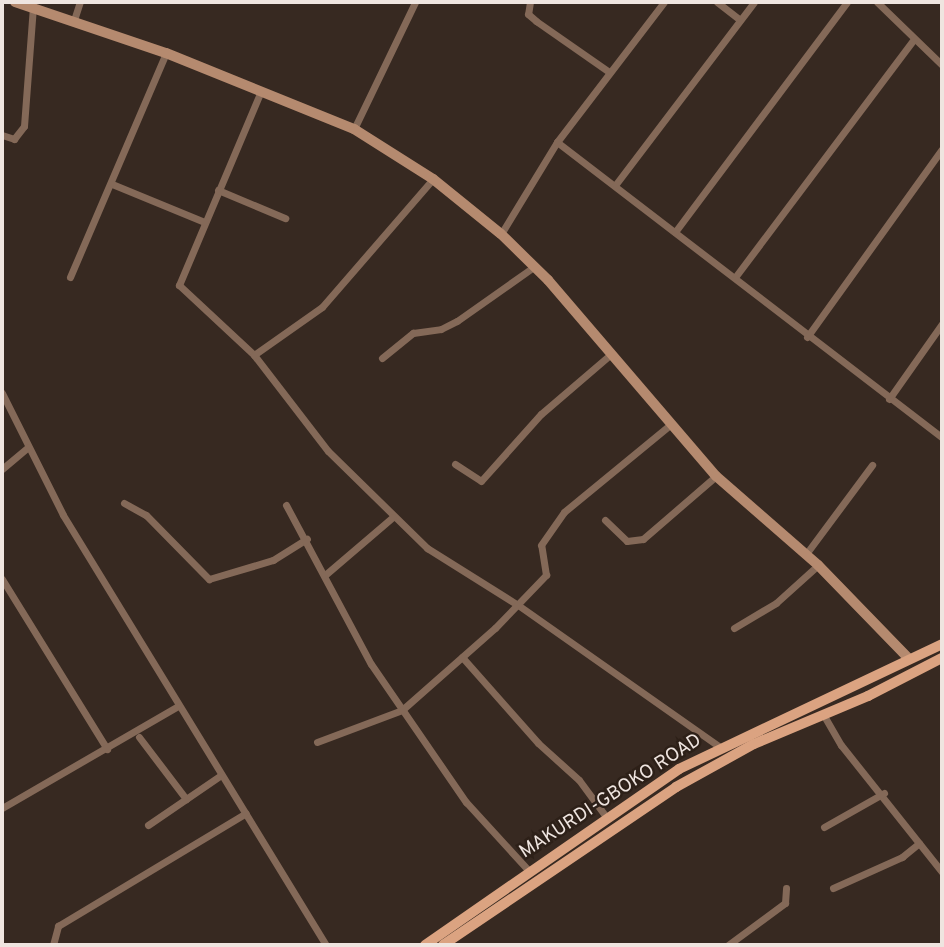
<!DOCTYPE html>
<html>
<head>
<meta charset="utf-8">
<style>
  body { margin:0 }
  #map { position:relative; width:944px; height:947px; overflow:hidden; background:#372921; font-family:Overpass,sans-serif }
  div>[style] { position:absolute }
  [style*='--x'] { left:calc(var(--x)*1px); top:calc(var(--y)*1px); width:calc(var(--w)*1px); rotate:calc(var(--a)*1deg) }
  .street>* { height:7px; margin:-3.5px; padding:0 3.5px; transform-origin:3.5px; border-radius:3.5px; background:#846958 }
  .secondary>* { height:10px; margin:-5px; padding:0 5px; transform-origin:5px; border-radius:5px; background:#b58a6f }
  .primary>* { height:10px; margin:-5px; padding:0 5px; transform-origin:5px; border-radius:5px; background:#dba381 }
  span { translate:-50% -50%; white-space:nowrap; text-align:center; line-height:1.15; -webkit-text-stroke:5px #2d2018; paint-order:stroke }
  .street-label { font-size:19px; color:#efe5e0 }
  .frame { position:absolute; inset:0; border:4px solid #efe5e0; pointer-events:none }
</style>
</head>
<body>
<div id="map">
  <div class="street">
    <div style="--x:530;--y:2;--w:12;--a:99"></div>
    <div style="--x:528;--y:14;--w:11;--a:41"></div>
    <div style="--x:536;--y:21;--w:89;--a:34.9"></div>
    <div style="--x:717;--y:2;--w:29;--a:38"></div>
    <div style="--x:877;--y:2;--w:91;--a:44.1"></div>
    <div style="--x:74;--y:20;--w:19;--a:-72"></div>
    <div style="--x:261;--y:91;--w:211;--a:112.9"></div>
    <div style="--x:179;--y:285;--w:103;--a:43"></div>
    <div style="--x:254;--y:355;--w:121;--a:52.4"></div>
    <div style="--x:328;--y:451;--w:139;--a:44.4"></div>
    <div style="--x:427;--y:548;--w:107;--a:32.1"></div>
    <div style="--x:518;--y:605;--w:247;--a:35.1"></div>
    <div style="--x:354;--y:129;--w:141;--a:-64.3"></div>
    <div style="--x:2;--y:135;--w:13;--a:18"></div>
    <div style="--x:14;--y:139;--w:16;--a:-52"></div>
    <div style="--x:24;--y:126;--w:119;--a:-85.7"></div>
    <div style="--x:557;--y:142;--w:485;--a:37.5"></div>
    <div style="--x:112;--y:184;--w:100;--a:22.4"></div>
    <div style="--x:616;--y:184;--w:228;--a:-52.8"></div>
    <div style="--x:218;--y:190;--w:73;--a:22.7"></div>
    <div style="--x:675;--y:232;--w:287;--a:-53.2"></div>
    <div style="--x:501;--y:234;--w:108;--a:-58.7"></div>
    <div style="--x:557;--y:142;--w:176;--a:-52.6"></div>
    <div style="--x:736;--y:276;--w:296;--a:-53.1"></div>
    <div style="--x:70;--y:277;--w:244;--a:-66.8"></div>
    <div style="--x:807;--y:337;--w:231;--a:-54.3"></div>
    <div style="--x:254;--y:355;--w:83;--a:-35.2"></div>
    <div style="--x:322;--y:307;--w:169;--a:-49.1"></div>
    <div style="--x:382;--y:358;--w:40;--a:-39"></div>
    <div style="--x:413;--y:333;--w:28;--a:-8"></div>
    <div style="--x:441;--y:329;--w:18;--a:-27"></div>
    <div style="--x:457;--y:321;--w:95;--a:-35.2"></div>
    <div style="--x:2;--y:393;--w:136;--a:63.4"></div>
    <div style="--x:63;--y:515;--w:504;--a:58.55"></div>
    <div style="--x:889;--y:399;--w:92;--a:-54.8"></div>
    <div style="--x:455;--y:464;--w:31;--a:33"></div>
    <div style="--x:481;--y:481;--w:90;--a:-48.2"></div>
    <div style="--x:541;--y:414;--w:92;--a:-40.6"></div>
    <div style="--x:2;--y:469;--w:34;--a:-40"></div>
    <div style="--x:124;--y:503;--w:25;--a:29"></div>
    <div style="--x:146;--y:515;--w:90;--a:45.5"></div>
    <div style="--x:209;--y:579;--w:67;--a:-16.5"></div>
    <div style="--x:273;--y:560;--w:40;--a:-32"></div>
    <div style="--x:286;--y:505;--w:180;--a:61.9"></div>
    <div style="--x:371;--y:664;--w:168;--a:55.5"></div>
    <div style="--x:466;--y:802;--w:92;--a:47.6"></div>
    <div style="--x:605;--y:520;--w:30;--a:44"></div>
    <div style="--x:627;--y:541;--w:16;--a:-7"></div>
    <div style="--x:643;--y:539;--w:96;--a:-40.8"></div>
    <div style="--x:806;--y:554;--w:111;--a:-53.4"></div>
    <div style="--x:325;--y:575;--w:89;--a:-40.5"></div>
    <div style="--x:2;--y:579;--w:200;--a:58.3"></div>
    <div style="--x:734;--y:628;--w:49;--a:-30.8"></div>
    <div style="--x:776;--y:603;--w:57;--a:-42.1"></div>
    <div style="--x:462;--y:657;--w:115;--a:48.5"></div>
    <div style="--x:538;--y:743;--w:55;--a:42.1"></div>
    <div style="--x:579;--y:780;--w:47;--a:53.6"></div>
    <div style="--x:823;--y:714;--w:36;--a:60"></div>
    <div style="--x:841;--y:745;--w:162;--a:51.5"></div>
    <div style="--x:139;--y:737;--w:78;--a:52.8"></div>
    <div style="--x:317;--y:742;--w:91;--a:-20.6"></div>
    <div style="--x:402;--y:710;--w:124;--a:-41.4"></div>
    <div style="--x:495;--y:628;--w:74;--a:-46.1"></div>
    <div style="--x:546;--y:575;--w:30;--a:-99"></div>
    <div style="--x:541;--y:545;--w:40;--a:-55.1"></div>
    <div style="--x:564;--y:512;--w:137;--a:-39.4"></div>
    <div style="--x:2;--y:808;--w:203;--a:-30.1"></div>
    <div style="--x:148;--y:825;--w:88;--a:-34.4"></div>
    <div style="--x:824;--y:827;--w:69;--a:-29.5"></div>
    <div style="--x:833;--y:888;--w:76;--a:-24.2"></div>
    <div style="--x:902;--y:857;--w:22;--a:-39"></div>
    <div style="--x:53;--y:945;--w:20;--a:-75"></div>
    <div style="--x:58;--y:926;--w:219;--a:-31"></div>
    <div style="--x:728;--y:945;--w:71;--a:-36.4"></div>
    <div style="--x:785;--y:903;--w:15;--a:-86"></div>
  </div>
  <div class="secondary">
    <div style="--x:15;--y:2;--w:159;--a:18.7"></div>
    <div style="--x:166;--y:53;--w:203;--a:22"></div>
    <div style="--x:354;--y:129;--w:93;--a:32.3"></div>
    <div style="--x:433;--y:179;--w:87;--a:39"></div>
    <div style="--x:501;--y:234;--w:66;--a:44.4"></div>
    <div style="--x:548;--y:280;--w:258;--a:49.4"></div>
    <div style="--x:716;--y:476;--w:135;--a:41.1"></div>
    <div style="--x:818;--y:565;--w:131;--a:45.9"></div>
  </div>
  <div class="primary">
    <div style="--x:425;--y:945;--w:309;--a:-34.7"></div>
    <div style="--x:679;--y:769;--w:291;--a:-25.4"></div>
    <div style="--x:443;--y:945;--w:282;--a:-34.1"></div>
    <div style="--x:676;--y:787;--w:89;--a:-28.9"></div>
    <div style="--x:754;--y:744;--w:124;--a:-22.8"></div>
    <div style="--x:868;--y:696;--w:83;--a:-27.2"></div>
  </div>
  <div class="street-label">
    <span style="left:611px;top:797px;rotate:-33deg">MAKURDI-GBOKO ROAD</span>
  </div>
  <div class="frame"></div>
</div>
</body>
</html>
